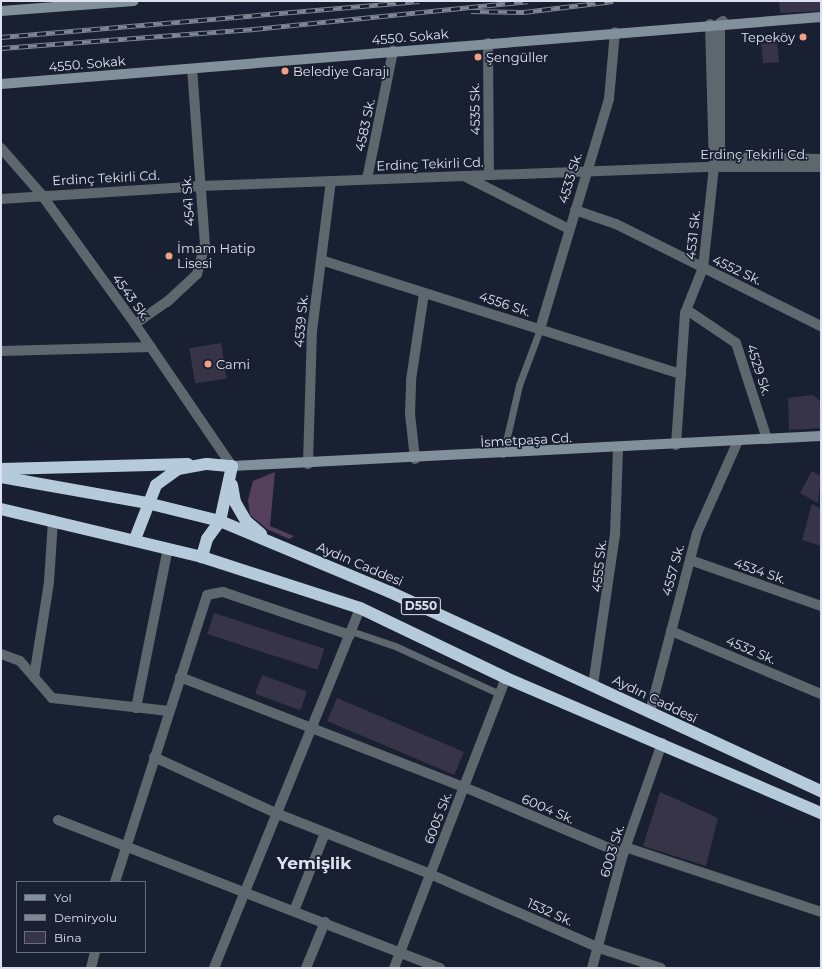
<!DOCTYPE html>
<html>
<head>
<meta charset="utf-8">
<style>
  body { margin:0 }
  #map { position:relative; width:822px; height:969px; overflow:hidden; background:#192031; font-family:Montserrat,sans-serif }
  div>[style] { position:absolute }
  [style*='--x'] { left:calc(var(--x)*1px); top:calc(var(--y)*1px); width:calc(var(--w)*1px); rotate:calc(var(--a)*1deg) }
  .green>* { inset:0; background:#563f5b }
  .building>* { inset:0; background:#383448; transform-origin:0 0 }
  .lane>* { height:7px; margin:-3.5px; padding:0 3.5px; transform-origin:3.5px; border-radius:3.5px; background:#5e676e }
  .street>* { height:10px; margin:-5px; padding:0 5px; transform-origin:5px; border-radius:5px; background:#5e676e }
  .secondary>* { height:10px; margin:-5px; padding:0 5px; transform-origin:5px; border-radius:5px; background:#81909a }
  .highway>* { height:12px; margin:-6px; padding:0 6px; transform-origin:6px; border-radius:6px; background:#b5cbdc }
  .rail>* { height:4.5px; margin-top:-2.25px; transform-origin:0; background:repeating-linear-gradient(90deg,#192031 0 9px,#808694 0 18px); box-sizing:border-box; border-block:1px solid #808694 }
  .dots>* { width:11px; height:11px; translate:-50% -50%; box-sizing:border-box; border:2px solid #192031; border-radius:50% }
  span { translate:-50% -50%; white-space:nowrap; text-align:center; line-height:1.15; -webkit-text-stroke:3.5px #192031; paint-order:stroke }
  .shield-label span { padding:1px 3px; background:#192031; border:1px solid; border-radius:3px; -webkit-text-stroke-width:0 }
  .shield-label { font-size:12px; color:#dce1ed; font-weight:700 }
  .street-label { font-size:13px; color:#dce1ed }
  .poi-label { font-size:13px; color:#dce1ed }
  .right { translate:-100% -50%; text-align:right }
  .left { translate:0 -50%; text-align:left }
  .district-label { font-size:17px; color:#dce1ed; font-weight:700 }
  .frame { position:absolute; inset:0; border:2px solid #dce1ed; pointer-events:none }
  .legend { position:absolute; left:16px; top:881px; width:130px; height:72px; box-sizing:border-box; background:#192031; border:1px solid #676d7c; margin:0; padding:5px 7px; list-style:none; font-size:12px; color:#dce1ed }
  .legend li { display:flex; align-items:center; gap:8px; height:20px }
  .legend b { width:20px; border:1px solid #676d7c }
</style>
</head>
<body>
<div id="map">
  <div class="green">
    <div style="clip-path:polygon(275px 472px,270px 526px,294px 536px,289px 539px,267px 529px,250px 515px,248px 500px,253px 481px)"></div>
  </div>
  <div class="building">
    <div style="clip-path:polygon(779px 1px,821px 1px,821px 11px,780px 13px)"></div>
    <div style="left:777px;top:42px;width:20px;height:16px;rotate:84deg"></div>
    <div style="left:221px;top:343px;width:36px;height:32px;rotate:81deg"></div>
    <div style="clip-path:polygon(813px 395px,821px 402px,821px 428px,789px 430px,788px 398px)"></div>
    <div style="clip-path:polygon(812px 471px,821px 476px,818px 503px,800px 493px)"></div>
    <div style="clip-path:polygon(812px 504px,821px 509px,821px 546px,802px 540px)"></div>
    <div style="left:214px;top:613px;width:116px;height:22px;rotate:18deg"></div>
    <div style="left:262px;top:675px;width:48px;height:20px;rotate:20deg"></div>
    <div style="left:337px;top:698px;width:138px;height:25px;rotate:23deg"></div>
    <div style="clip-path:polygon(660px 792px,718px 818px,706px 866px,643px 846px)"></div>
  </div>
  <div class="lane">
    <div style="--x:503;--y:454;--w:71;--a:-76.9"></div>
    <div style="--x:519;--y:385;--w:60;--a:-69.4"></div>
    <div style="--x:351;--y:631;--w:46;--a:18.8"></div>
    <div style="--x:395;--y:646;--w:115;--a:24.6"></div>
  </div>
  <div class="street">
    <div style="--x:723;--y:21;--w:4;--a:146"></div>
    <div style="--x:720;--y:23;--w:134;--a:90"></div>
    <div style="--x:720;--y:157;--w:101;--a:1.1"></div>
    <div style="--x:488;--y:43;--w:132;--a:89.6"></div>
    <div style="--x:1;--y:148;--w:61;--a:49"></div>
    <div style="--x:41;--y:194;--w:160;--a:54.1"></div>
    <div style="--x:135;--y:324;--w:172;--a:55.7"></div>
    <div style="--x:466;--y:177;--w:115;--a:26.8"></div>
    <div style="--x:367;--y:179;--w:131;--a:-78.5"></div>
    <div style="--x:1;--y:199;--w:199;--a:-3.7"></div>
    <div style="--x:200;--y:186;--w:506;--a:-2.15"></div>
    <div style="--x:706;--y:167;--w:115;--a:0"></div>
    <div style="--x:575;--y:210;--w:43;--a:18.9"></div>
    <div style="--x:616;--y:224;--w:229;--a:26.5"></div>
    <div style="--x:321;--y:260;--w:378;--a:17.6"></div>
    <div style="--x:687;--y:310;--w:59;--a:34"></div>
    <div style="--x:736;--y:343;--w:101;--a:72.1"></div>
    <div style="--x:135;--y:324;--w:39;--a:-35"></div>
    <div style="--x:167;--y:302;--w:41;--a:-43"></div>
    <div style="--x:197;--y:274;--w:30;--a:-75"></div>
    <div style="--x:205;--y:245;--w:176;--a:-94.2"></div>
    <div style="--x:540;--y:329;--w:240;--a:-73.3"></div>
    <div style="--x:609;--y:99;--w:67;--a:-84.9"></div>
    <div style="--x:1;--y:351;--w:150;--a:-1.5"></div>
    <div style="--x:676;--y:445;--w:132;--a:-86.1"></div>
    <div style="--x:685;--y:313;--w:48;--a:-68.2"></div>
    <div style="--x:703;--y:268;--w:102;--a:-83.8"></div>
    <div style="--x:714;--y:167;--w:143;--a:-91.6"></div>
    <div style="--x:415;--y:459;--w:45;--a:-96.3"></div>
    <div style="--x:410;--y:414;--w:34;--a:-88"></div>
    <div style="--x:411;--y:380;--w:88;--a:-81.5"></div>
    <div style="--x:308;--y:464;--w:133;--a:-88.3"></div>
    <div style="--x:312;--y:331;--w:151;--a:-82.8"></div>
    <div style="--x:690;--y:560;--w:139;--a:19.3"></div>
    <div style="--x:671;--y:631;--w:163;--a:22.8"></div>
    <div style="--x:1;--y:654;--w:20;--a:20"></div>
    <div style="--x:20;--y:661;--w:49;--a:49.1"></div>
    <div style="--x:52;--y:698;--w:118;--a:6.3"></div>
    <div style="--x:34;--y:677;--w:96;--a:-81"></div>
    <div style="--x:49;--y:582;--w:62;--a:-86.3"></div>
    <div style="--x:180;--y:677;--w:305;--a:21.2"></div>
    <div style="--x:464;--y:787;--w:173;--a:22.8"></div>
    <div style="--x:593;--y:685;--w:152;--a:-81.7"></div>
    <div style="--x:615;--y:535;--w:87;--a:-88"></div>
    <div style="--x:136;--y:708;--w:163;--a:-78.7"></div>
    <div style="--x:650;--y:712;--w:185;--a:-75.3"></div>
    <div style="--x:697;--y:533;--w:101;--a:-66"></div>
    <div style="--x:154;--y:757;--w:136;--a:24.7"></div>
    <div style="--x:278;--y:814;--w:163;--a:21.5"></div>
    <div style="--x:430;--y:874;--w:184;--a:23.6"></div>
    <div style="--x:599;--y:948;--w:65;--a:17.9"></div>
    <div style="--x:58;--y:820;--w:410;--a:21.2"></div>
    <div style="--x:625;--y:847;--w:206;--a:18.3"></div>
    <div style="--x:115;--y:882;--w:301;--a:-72.2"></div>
    <div style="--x:207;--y:595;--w:16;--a:-11"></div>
    <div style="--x:223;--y:592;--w:134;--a:18.7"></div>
    <div style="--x:294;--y:911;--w:84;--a:-68.3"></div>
    <div style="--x:91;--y:968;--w:16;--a:-76"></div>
    <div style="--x:214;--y:968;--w:388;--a:-67.9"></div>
    <div style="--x:306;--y:968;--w:50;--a:-67.6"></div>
    <div style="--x:394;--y:968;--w:311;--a:-68.9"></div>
    <div style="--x:592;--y:968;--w:118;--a:-74.8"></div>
    <div style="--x:623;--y:854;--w:118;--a:-70.6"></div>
  </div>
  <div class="secondary">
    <div style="--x:1;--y:11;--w:133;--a:-4.3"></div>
    <div style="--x:1;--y:84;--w:823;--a:-4.67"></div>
    <div style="--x:232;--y:466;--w:590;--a:-2.92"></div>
  </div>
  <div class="highway">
    <div style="--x:1;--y:469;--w:187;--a:-1.5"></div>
    <div style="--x:1;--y:477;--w:148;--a:10.1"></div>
    <div style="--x:147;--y:503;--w:75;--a:13.9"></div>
    <div style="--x:220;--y:521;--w:184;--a:22.7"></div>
    <div style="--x:390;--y:592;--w:475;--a:24.8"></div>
    <div style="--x:232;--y:485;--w:17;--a:80"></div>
    <div style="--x:235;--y:502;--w:22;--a:60"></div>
    <div style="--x:246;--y:521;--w:20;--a:41"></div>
    <div style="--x:1;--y:509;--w:207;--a:13.4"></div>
    <div style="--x:202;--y:557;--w:166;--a:17.9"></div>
    <div style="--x:360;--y:608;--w:162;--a:25.6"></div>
    <div style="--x:506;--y:678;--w:343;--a:23.2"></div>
    <div style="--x:135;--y:539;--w:58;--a:-68.7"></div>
    <div style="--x:156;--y:485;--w:27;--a:-36"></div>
    <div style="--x:178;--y:469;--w:29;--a:-10"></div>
    <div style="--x:207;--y:464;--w:25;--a:5"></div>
    <div style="--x:232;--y:466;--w:56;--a:102.3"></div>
    <div style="--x:220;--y:521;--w:22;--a:126"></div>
    <div style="--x:207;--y:539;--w:19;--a:106"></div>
  </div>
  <div class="rail">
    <div style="--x:471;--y:11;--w:53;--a:1.1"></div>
    <div style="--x:524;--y:12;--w:90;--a:-7"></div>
    <div style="--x:1;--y:37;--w:420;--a:-4.9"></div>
    <div style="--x:1;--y:48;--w:254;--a:-4.3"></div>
    <div style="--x:254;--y:29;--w:275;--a:-5.8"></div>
  </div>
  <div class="dots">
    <div style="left:803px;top:37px;background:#f39f83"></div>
    <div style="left:478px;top:57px;background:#f39f83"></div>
    <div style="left:285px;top:71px;background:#f39f83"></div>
    <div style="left:169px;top:256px;background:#f39f83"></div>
    <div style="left:208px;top:364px;background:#f39f83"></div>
  </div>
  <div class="shield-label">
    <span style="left:421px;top:606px">D550</span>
  </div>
  <div class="street-label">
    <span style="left:410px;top:37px;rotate:-5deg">4550. Sokak</span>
    <span style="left:87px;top:64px;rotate:-5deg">4550. Sokak</span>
    <span style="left:475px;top:109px;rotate:-91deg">4535 Sk.</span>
    <span style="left:365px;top:125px;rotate:-78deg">4583 Sk.</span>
    <span style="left:754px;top:154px">Erdinç Tekirli Cd.</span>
    <span style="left:430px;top:164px;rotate:-2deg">Erdinç Tekirli Cd.</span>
    <span style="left:106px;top:178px;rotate:-3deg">Erdinç Tekirli Cd.</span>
    <span style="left:570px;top:178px;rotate:-73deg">4533 Sk.</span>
    <span style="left:188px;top:201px;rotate:-94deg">4541 Sk.</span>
    <span style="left:693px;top:235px;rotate:-84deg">4531 Sk.</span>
    <span style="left:737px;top:270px;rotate:25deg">4552 Sk.</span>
    <span style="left:131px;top:297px;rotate:54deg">4543 Sk.</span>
    <span style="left:505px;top:304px;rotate:18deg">4556 Sk.</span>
    <span style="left:301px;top:321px;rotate:-85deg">4539 Sk.</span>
    <span style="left:759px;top:370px;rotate:72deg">4529 Sk.</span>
    <span style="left:526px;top:440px;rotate:-3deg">İsmetpaşa Cd.</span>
    <span style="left:360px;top:564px;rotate:23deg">Aydın Caddesi</span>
    <span style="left:599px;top:566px;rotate:-84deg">4555 Sk.</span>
    <span style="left:673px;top:570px;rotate:-75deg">4557 Sk.</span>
    <span style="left:760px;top:571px;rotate:19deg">4534 Sk.</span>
    <span style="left:751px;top:650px;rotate:23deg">4532 Sk.</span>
    <span style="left:655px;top:699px;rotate:26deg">Aydın Caddesi</span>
    <span style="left:548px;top:809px;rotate:23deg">6004 Sk.</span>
    <span style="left:438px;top:818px;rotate:-69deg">6005 Sk.</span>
    <span style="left:612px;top:851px;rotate:-73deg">6003 Sk.</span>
    <span style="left:550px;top:912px;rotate:24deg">1532 Sk.</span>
  </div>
  <div class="poi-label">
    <span class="right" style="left:795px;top:37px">Tepeköy</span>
    <span class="left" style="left:486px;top:57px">Şengüller</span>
    <span class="left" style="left:293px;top:71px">Belediye Garajı</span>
    <span class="left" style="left:177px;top:256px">İmam Hatip<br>Lisesi</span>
    <span class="left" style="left:216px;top:364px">Cami</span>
  </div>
  <div class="district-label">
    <span style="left:314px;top:864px">Yemişlik</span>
  </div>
  <div class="frame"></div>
  <ul class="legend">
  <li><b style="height:5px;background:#81909a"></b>Yol</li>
  <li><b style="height:5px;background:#808694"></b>Demiryolu</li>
  <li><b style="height:11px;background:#383448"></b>Bina</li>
  </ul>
</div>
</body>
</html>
